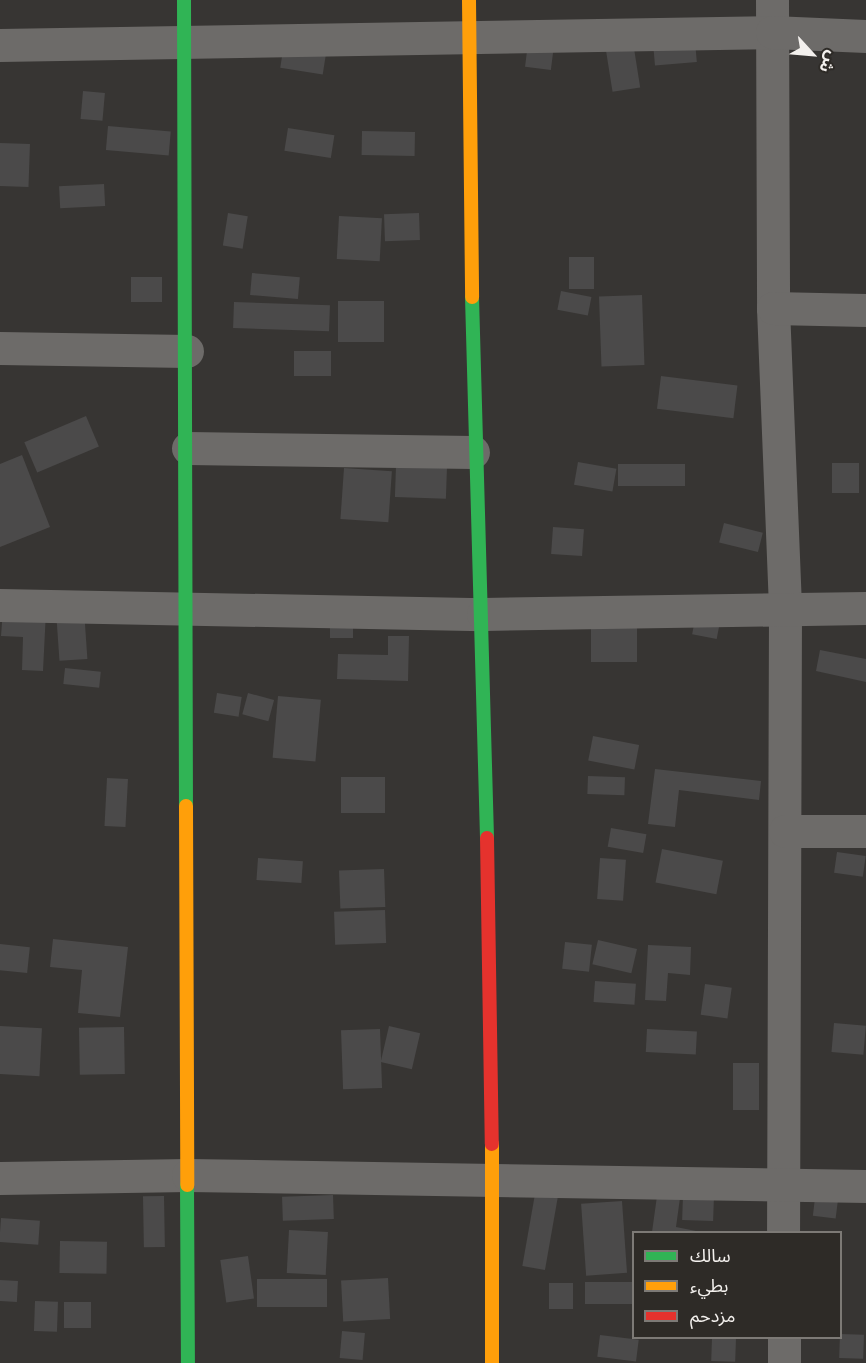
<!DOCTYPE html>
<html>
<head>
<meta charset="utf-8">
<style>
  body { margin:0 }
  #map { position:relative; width:866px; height:1363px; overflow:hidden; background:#373533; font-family:"Roboto Serif","Noto Sans Arabic",serif }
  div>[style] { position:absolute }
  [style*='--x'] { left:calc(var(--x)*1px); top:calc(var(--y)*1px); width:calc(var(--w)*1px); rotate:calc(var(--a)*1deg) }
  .building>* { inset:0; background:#4b4a4a; transform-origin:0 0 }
  .street>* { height:33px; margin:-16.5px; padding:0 16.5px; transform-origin:16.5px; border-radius:16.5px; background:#6d6b69 }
  .fast>* { height:14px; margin:-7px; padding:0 7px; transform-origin:7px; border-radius:7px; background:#30b455 }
  .slow>* { height:14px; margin:-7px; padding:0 7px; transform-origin:7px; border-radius:7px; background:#ff9f0a }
  .jam>* { height:14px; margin:-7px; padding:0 7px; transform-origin:7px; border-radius:7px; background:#e5322d }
  span { translate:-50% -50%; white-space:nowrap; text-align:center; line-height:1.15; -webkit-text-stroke:4.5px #2e2b27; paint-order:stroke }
  .legend { position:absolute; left:632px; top:1231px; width:210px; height:108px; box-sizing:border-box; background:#2e2b27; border:2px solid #7d7a76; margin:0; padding:8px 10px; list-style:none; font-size:18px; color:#f3f0ed }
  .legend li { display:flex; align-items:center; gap:12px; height:30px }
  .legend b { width:30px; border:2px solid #7d7a76 }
  .north { position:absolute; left:782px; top:24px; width:60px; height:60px; -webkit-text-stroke:4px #2e2b27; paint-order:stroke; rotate:116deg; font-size:16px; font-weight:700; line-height:24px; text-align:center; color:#f3f0ed }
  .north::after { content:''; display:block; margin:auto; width:21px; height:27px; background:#f3f0ed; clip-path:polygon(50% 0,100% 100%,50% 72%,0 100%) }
</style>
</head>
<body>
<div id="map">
  <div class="building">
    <div style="left:695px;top:41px;width:21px;height:42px;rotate:85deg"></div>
    <div style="left:633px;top:42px;width:46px;height:28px;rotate:81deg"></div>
    <div style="left:528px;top:43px;width:26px;height:24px;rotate:7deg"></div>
    <div style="left:284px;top:44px;width:43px;height:24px;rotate:9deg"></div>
    <div style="left:83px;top:91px;width:22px;height:28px;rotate:5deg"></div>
    <div style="left:108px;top:126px;width:63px;height:24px;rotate:5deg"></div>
    <div style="left:288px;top:128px;width:47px;height:23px;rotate:9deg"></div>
    <div style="left:362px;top:131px;width:53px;height:24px;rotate:1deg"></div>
    <div style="left:0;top:143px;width:30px;height:43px;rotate:2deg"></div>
    <div style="left:104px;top:184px;width:22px;height:45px;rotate:87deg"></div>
    <div style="left:228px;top:213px;width:20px;height:33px;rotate:9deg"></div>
    <div style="left:419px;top:213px;width:27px;height:35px;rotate:88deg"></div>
    <div style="left:339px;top:216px;width:43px;height:43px;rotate:3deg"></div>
    <div style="left:569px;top:257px;width:25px;height:32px"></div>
    <div style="left:252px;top:273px;width:48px;height:22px;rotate:5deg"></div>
    <div style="left:131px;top:277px;width:31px;height:25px"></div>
    <div style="left:561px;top:291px;width:31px;height:19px;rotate:11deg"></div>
    <div style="left:642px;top:295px;width:70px;height:43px;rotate:88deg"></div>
    <div style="left:338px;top:301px;width:46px;height:41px"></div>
    <div style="left:234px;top:302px;width:96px;height:26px;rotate:2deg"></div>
    <div style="left:331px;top:351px;width:25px;height:37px;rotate:90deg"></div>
    <div style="left:661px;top:376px;width:77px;height:33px;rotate:7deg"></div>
    <div style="left:86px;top:416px;width:33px;height:67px;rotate:67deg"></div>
    <div style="clip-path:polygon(22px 455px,50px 527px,0 547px,0 464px)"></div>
    <div style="left:578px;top:462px;width:39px;height:23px;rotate:10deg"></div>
    <div style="left:859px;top:463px;width:30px;height:27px;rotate:90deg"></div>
    <div style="left:685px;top:464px;width:22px;height:67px;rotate:90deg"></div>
    <div style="left:396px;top:466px;width:51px;height:31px;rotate:2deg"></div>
    <div style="left:344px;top:468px;width:48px;height:51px;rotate:4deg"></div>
    <div style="left:724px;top:523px;width:40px;height:20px;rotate:14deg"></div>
    <div style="left:553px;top:527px;width:31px;height:27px;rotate:4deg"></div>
    <div style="left:699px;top:599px;width:25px;height:36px;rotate:11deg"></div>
    <div style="left:591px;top:604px;width:46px;height:58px"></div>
    <div style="left:330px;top:608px;width:23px;height:30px"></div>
    <div style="clip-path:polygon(3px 609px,46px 611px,43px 671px,22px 670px,23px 637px,1px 636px)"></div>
    <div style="left:84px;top:610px;width:49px;height:28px;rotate:86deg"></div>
    <div style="clip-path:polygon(388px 636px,409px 636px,408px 681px,337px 679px,338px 654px,388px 655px)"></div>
    <div style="clip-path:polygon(820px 650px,866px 659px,866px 682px,816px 671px)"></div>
    <div style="left:65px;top:668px;width:36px;height:16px;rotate:6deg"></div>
    <div style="left:217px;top:693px;width:25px;height:20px;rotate:9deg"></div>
    <div style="left:248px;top:693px;width:27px;height:22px;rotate:15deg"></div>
    <div style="left:278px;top:696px;width:43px;height:62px;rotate:5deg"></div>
    <div style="left:593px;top:736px;width:47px;height:25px;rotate:11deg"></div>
    <div style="clip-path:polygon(655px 769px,761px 781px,759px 800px,679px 790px,675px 827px,648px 824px)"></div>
    <div style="left:588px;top:776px;width:37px;height:18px;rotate:2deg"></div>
    <div style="left:341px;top:777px;width:44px;height:36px"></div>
    <div style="left:107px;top:778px;width:21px;height:48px;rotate:3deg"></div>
    <div style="left:611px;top:828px;width:36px;height:19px;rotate:10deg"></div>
    <div style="left:662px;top:849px;width:62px;height:34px;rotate:11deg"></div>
    <div style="left:837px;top:852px;width:29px;height:21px;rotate:8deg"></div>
    <div style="left:258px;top:858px;width:45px;height:22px;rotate:4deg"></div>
    <div style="left:600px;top:858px;width:26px;height:41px;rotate:4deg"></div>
    <div style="left:384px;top:869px;width:38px;height:45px;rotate:88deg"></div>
    <div style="left:385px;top:910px;width:33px;height:51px;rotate:88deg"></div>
    <div style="clip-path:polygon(53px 939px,128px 947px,120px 1017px,78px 1013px,82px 970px,50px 967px)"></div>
    <div style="left:598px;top:940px;width:40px;height:25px;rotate:13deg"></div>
    <div style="left:565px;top:942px;width:27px;height:27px;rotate:6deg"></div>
    <div style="left:0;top:944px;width:30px;height:26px;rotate:6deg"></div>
    <div style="clip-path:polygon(648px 945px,691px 947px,690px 975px,668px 973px,666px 1001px,645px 1000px)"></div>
    <div style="left:595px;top:981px;width:41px;height:21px;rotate:4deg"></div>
    <div style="left:705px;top:984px;width:27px;height:31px;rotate:8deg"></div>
    <div style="left:834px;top:1023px;width:32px;height:29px;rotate:5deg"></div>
    <div style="left:0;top:1026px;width:42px;height:48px;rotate:3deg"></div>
    <div style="left:389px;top:1026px;width:32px;height:37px;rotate:13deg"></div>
    <div style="left:124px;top:1027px;width:47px;height:45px;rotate:89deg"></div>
    <div style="left:380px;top:1029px;width:59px;height:39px;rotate:88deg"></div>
    <div style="left:647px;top:1029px;width:50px;height:23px;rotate:3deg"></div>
    <div style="left:733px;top:1063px;width:26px;height:47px"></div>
    <div style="left:816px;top:1190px;width:23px;height:26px;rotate:7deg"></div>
    <div style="left:535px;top:1194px;width:23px;height:73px;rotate:10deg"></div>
    <div style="left:333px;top:1195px;width:24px;height:51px;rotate:88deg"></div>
    <div style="left:683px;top:1195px;width:31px;height:25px;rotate:2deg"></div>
    <div style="left:164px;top:1196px;width:51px;height:21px;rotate:89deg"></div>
    <div style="clip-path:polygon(657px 1196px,680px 1198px,676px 1227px,701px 1232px,652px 1232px)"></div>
    <div style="left:622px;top:1201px;width:72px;height:41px;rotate:86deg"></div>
    <div style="left:1px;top:1218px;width:39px;height:24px;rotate:4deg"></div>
    <div style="left:289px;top:1230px;width:39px;height:43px;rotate:3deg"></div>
    <div style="left:60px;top:1241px;width:47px;height:32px;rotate:1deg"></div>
    <div style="left:248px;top:1256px;width:43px;height:28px;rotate:82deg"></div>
    <div style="left:388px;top:1278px;width:41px;height:47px;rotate:87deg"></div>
    <div style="left:257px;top:1279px;width:70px;height:28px"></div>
    <div style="left:0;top:1280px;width:18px;height:21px;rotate:3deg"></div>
    <div style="left:634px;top:1282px;width:22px;height:49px;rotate:90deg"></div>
    <div style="left:573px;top:1283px;width:26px;height:24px;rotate:90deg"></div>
    <div style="left:35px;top:1301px;width:23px;height:30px;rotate:2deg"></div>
    <div style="left:91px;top:1302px;width:26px;height:27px;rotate:90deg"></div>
    <div style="left:342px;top:1331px;width:23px;height:27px;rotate:5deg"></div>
    <div style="left:840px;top:1334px;width:24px;height:24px;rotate:2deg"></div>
    <div style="left:600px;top:1335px;width:39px;height:22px;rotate:7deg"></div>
    <div style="left:712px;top:1338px;width:24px;height:23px;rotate:2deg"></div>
  </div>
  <div class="street">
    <div style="--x:772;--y:0;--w:308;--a:89.8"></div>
    <div style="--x:773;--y:308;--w:304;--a:87.7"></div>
    <div style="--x:785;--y:612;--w:620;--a:90.18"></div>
    <div style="--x:0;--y:45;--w:772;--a:-0.96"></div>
    <div style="--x:772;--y:32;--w:94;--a:2.4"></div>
    <div style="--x:773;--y:308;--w:93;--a:1.2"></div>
    <div style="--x:0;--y:348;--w:187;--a:0.9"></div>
    <div style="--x:188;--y:448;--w:285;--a:0.8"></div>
    <div style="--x:0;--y:605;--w:483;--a:1.1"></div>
    <div style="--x:483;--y:614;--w:383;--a:-0.9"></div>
    <div style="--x:785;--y:831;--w:81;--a:0"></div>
    <div style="--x:0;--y:1178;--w:188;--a:-0.9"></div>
    <div style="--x:188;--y:1175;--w:678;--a:0.93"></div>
    <div style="--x:784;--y:1338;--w:25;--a:90"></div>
  </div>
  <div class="fast">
    <div style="--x:184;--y:0;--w:806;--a:89.86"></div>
    <div style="--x:472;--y:297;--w:541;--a:88.41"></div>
    <div style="--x:187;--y:1185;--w:178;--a:89.7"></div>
  </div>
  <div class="slow">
    <div style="--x:469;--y:0;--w:297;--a:89.4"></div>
    <div style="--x:186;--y:806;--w:379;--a:89.8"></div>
    <div style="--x:492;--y:1363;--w:219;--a:-90"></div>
  </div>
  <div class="jam">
    <div style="--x:487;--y:838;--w:306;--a:89.1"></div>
  </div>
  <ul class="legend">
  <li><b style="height:8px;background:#30b455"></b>سالك</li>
  <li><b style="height:8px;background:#ff9f0a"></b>بطيء</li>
  <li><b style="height:8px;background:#e5322d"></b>مزدحم</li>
  </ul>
  <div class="north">ش</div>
</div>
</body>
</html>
